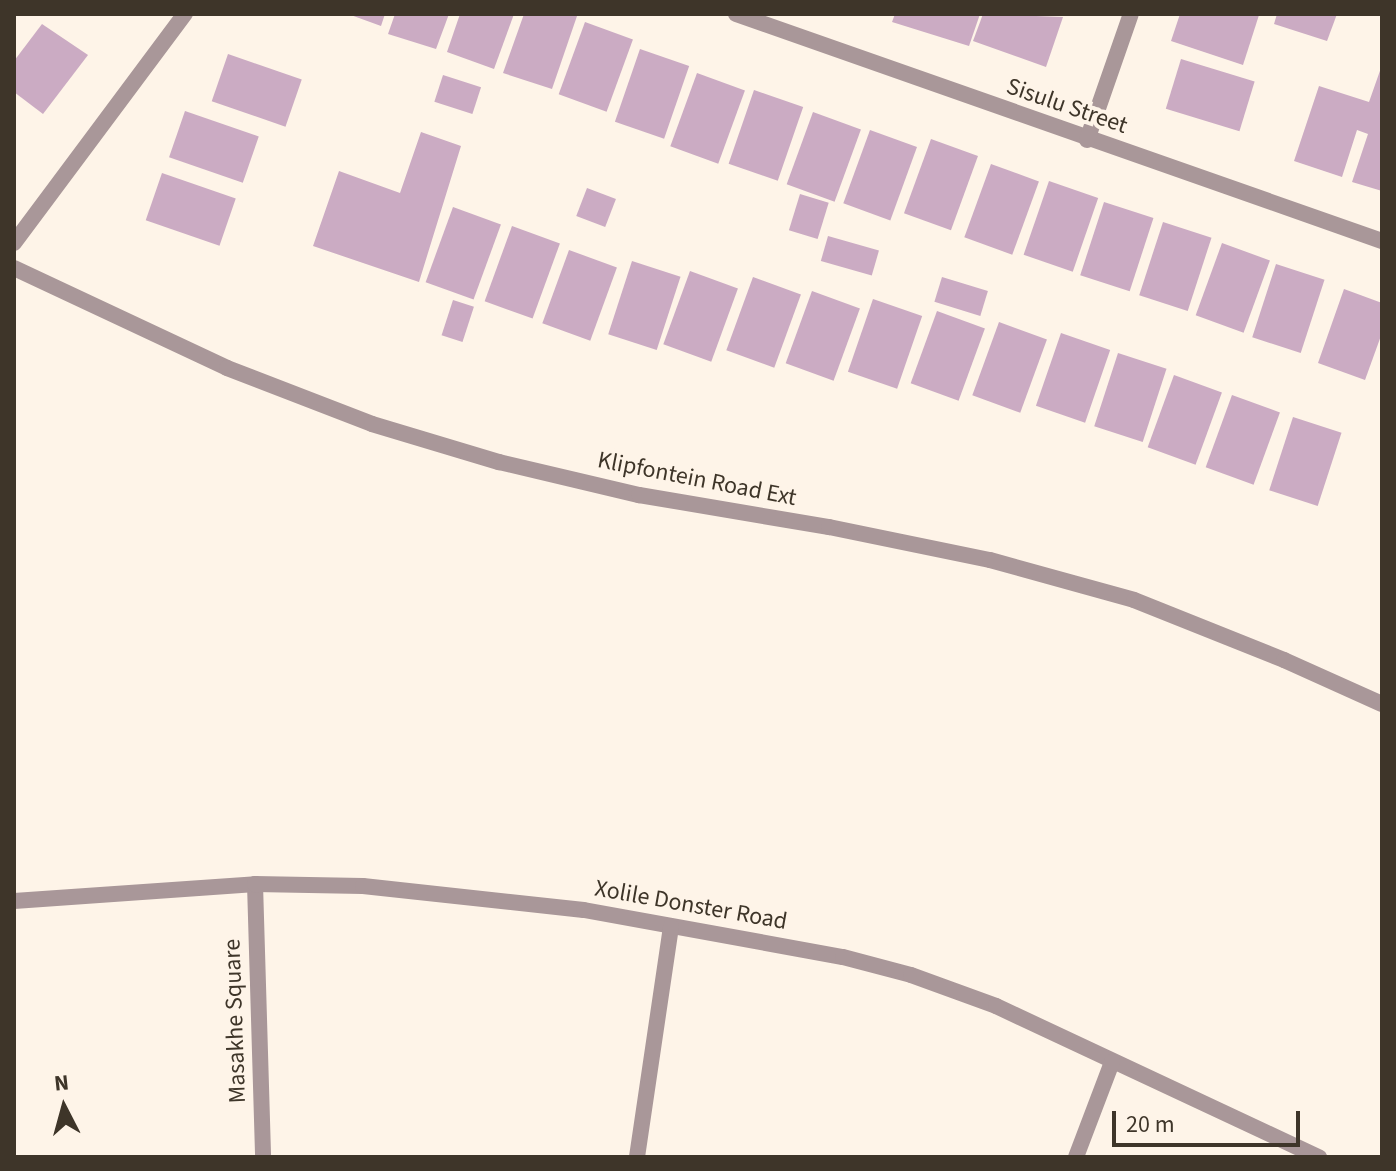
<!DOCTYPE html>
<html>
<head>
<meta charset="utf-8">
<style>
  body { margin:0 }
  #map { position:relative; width:1396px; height:1171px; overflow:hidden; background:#fef4e8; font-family:"Source Sans 3",sans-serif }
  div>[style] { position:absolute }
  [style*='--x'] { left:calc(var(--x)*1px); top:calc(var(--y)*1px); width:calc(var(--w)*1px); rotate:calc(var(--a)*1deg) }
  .building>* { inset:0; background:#cbabc3; transform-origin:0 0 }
  .minor>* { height:16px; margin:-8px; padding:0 8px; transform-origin:8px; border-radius:8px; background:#a99799 }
  .tertiary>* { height:16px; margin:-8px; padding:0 8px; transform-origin:8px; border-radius:8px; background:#a99799 }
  span { translate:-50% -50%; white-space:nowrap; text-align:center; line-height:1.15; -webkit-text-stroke:8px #fef4e8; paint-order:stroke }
  .street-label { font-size:24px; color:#3e3529 }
  .frame { position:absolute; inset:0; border:16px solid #3e3529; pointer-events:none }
  .north { position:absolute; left:24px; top:1067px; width:80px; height:80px; -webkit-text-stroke:6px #fef4e8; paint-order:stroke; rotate:354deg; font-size:22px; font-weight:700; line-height:32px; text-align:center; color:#3e3529 }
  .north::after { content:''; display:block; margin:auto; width:28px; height:36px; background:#3e3529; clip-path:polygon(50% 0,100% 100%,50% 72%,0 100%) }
  .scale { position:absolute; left:1112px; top:1111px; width:188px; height:36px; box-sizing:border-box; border:4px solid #3e3529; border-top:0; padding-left:10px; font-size:24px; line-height:28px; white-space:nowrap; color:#3e3529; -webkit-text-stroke:6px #fef4e8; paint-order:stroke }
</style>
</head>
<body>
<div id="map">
  <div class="building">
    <div style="clip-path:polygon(348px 14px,385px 14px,381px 26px)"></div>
    <div style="clip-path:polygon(395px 14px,449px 14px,436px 49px,388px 34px)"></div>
    <div style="clip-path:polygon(460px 14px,514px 14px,494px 69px,447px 52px)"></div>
    <div style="clip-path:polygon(524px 14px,577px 16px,552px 89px,503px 73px)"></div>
    <div style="clip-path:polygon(895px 14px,980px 14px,969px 46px,892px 22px)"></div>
    <div style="clip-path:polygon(983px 14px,1063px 17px,1046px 67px,973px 41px)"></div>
    <div style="clip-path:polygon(1180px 14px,1259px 15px,1243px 65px,1171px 41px)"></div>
    <div style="clip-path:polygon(1277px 14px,1337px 14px,1327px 41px,1274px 24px)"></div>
    <div style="left:585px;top:22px;width:51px;height:77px;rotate:20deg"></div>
    <div style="clip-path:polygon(42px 24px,88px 55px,43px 114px,14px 92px,14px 61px)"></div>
    <div style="left:640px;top:49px;width:52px;height:77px;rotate:19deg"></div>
    <div style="left:228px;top:54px;width:78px;height:50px;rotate:19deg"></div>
    <div style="left:1181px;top:59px;width:77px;height:52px;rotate:17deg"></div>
    <div style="clip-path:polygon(1382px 65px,1382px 191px,1352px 182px,1368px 134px,1357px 130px,1342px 177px,1294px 161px,1319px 86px,1369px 102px)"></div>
    <div style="left:697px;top:73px;width:51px;height:78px;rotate:20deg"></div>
    <div style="left:443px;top:75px;width:40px;height:28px;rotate:18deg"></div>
    <div style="left:754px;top:90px;width:52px;height:78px;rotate:19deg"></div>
    <div style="left:185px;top:111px;width:78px;height:49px;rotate:19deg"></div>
    <div style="left:813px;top:112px;width:51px;height:77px;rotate:20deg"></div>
    <div style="left:870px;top:130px;width:50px;height:78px;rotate:20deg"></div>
    <div style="clip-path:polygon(421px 132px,461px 146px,419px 282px,313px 246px,339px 171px,400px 193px)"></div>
    <div style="left:931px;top:139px;width:50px;height:79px;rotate:20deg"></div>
    <div style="left:991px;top:164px;width:51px;height:78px;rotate:20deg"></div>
    <div style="left:162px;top:173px;width:78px;height:50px;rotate:19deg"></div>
    <div style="left:1049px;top:181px;width:52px;height:78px;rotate:19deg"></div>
    <div style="left:587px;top:188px;width:31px;height:30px;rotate:21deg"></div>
    <div style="left:800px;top:194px;width:30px;height:38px;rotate:17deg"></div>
    <div style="left:1104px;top:202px;width:52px;height:77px;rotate:18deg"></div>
    <div style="left:453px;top:207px;width:51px;height:80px;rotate:20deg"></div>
    <div style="left:1163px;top:222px;width:51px;height:77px;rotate:18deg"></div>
    <div style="left:512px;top:226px;width:51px;height:80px;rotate:20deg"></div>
    <div style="left:828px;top:236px;width:53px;height:26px;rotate:16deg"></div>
    <div style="left:1222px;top:243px;width:51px;height:77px;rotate:20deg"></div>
    <div style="left:569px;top:250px;width:51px;height:78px;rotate:20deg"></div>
    <div style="left:632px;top:261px;width:51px;height:77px;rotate:18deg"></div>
    <div style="left:1276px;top:264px;width:51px;height:77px;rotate:18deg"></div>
    <div style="left:690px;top:271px;width:51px;height:78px;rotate:20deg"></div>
    <div style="left:753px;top:277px;width:51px;height:78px;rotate:20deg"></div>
    <div style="left:942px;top:277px;width:48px;height:26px;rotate:17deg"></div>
    <div style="clip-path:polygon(1344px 289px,1382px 303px,1382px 333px,1365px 380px,1318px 363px)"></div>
    <div style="left:812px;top:291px;width:51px;height:77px;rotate:20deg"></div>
    <div style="left:873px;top:299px;width:52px;height:77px;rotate:19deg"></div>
    <div style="left:453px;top:300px;width:22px;height:37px;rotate:18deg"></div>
    <div style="left:937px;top:311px;width:51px;height:77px;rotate:20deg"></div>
    <div style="left:999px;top:322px;width:51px;height:78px;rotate:20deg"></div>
    <div style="left:1061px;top:333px;width:52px;height:77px;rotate:19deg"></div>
    <div style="left:1118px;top:353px;width:51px;height:77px;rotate:18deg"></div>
    <div style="left:1174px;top:375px;width:51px;height:77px;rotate:20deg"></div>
    <div style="left:1232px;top:395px;width:51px;height:77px;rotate:20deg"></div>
    <div style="left:1293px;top:417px;width:51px;height:77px;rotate:18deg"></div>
  </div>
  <div class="minor">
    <div style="--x:736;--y:14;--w:685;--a:19.36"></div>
    <div style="--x:1087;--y:140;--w:133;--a:-70.8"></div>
    <div style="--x:14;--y:243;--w:286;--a:-53.3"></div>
    <div style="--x:255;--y:884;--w:273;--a:88.3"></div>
    <div style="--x:14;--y:901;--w:242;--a:-4"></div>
    <div style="--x:255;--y:884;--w:108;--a:1.1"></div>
    <div style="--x:363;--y:886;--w:222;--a:6.2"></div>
    <div style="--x:584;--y:910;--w:263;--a:10.3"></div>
    <div style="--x:843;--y:957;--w:70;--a:14.8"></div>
    <div style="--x:911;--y:975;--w:90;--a:20"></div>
    <div style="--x:996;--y:1006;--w:357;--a:25.1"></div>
    <div style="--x:637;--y:1157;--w:233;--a:-81.6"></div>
    <div style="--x:1076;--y:1157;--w:102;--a:-69.2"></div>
  </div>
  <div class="tertiary">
    <div style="--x:14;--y:268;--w:235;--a:25.1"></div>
    <div style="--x:227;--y:368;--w:155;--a:21.1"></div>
    <div style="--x:372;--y:424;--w:133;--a:16.7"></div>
    <div style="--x:499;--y:462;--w:144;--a:13.3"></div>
    <div style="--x:639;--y:495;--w:193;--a:9.6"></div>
    <div style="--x:829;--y:527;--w:164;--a:11.6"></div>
    <div style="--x:990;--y:560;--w:149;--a:15.5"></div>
    <div style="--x:1134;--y:600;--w:162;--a:21.8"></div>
    <div style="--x:1284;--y:660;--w:107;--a:24.2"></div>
  </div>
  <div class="street-label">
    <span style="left:1067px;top:106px;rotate:19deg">Sisulu Street</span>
    <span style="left:697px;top:479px;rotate:11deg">Klipfontein Road Ext</span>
    <span style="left:691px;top:905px;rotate:10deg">Xolile Donster Road</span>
    <span style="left:235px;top:1021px;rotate:-92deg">Masakhe Square</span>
  </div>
  <div class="frame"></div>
  <div class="north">N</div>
  <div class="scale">20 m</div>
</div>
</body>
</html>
